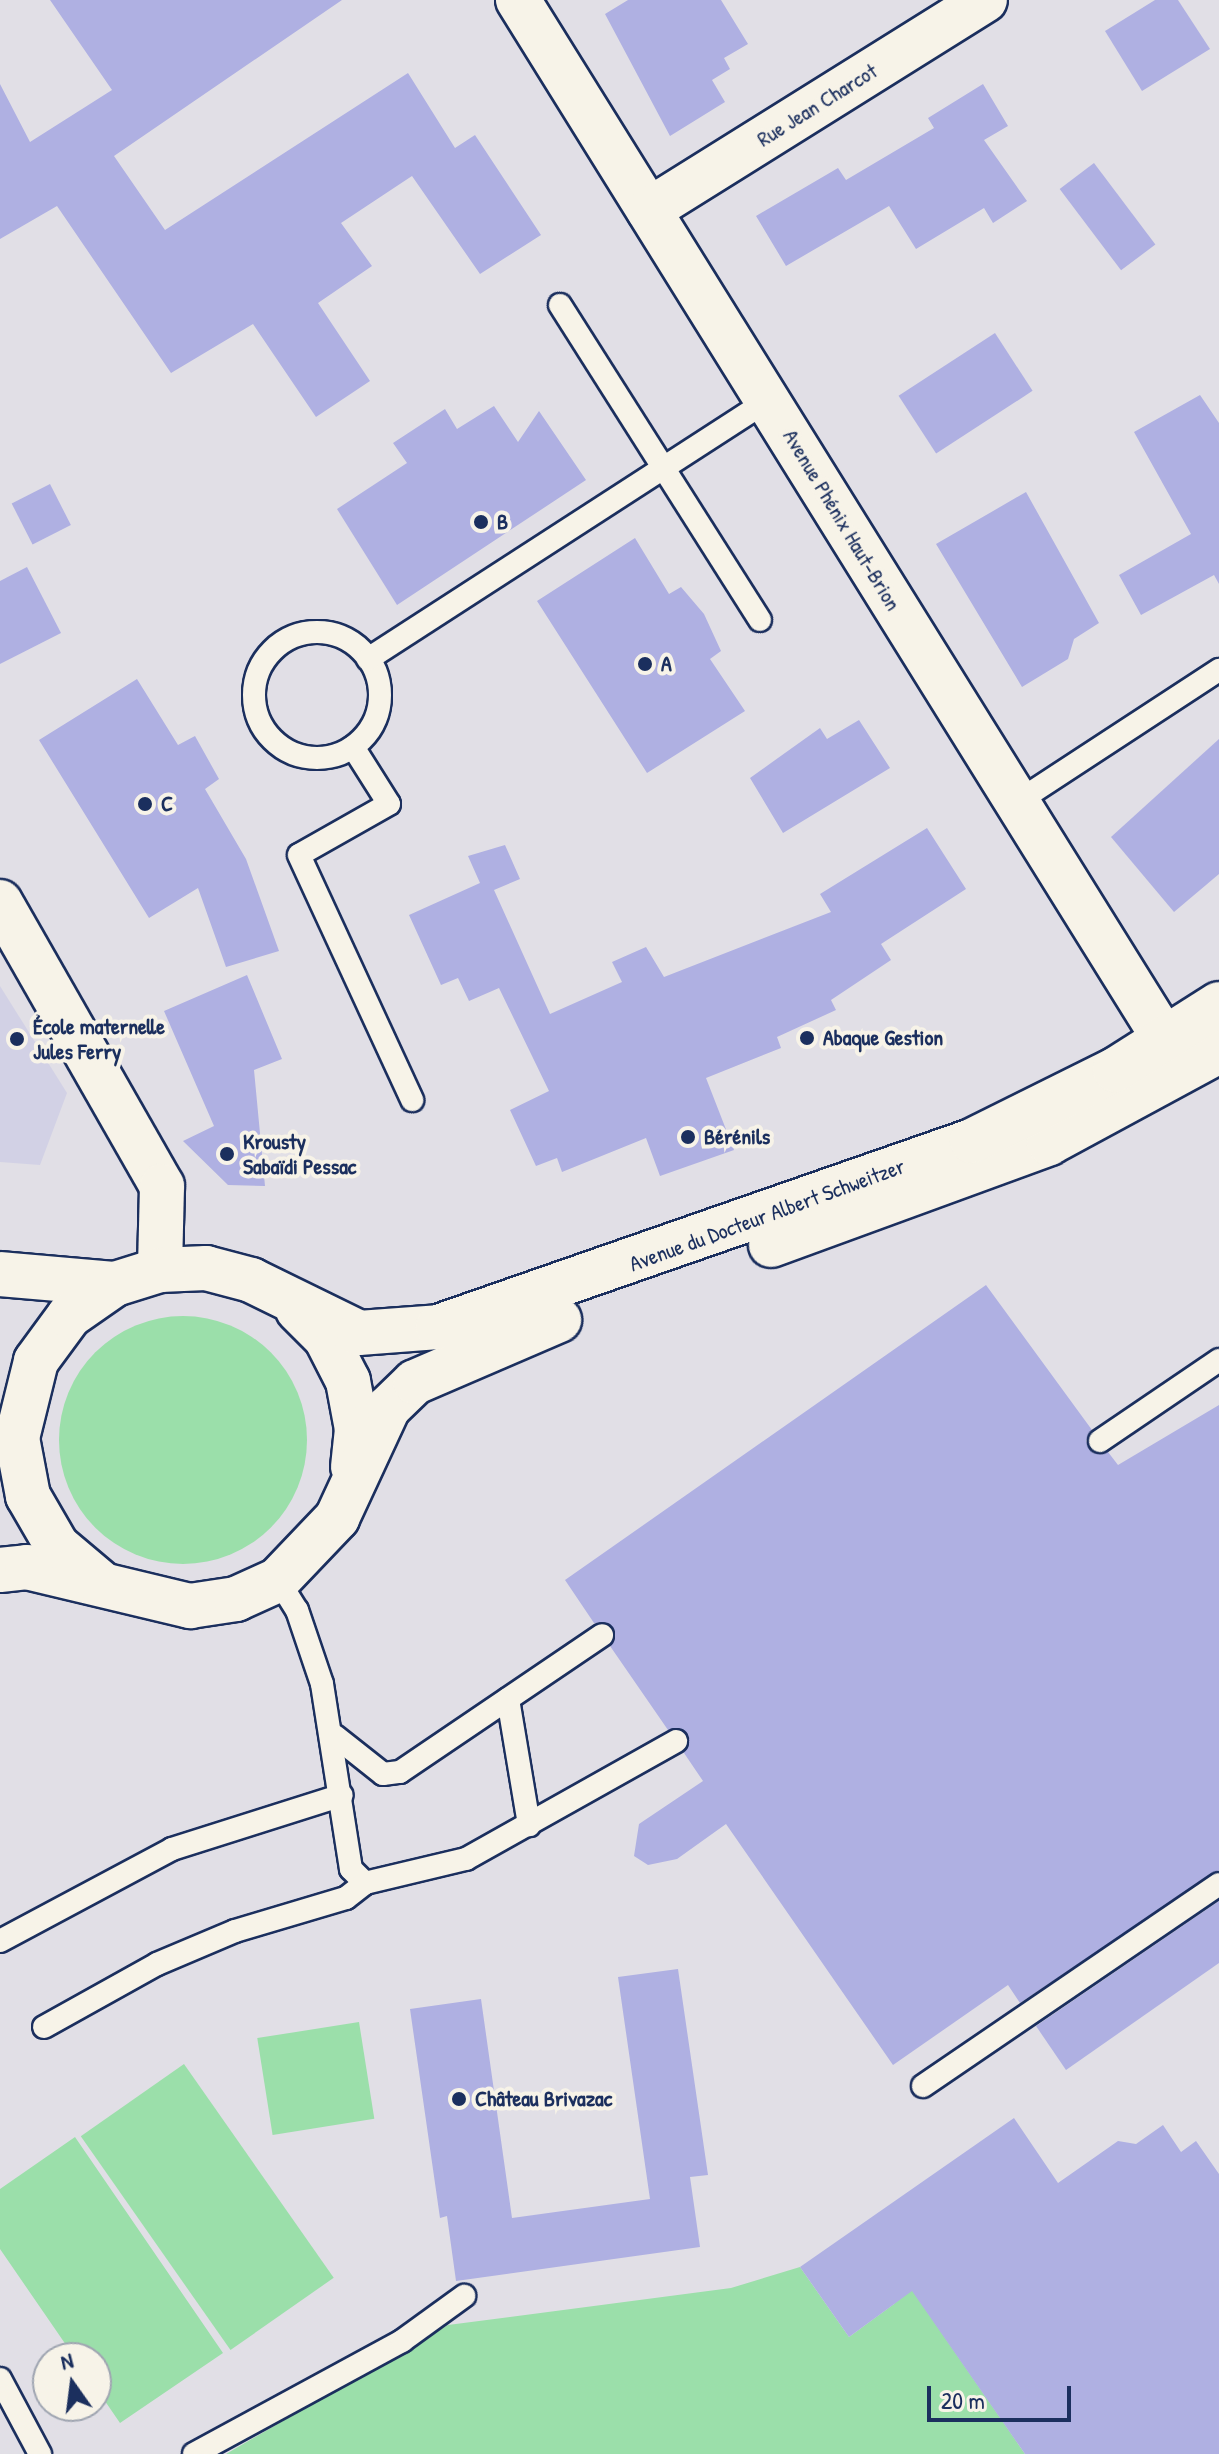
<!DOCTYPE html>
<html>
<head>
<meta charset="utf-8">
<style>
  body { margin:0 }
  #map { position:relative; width:1219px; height:2454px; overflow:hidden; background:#e1dfe6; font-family:"Patrick Hand",sans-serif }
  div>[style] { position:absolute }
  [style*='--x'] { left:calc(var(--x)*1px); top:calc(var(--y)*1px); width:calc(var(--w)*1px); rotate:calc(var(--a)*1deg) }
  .built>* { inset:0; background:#d2d1e5 }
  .green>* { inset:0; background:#9bdfaa; transform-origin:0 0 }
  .round { border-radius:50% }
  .building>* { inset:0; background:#afb0e2; transform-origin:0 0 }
  .roads { filter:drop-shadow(2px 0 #1b2f5e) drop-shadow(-2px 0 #1b2f5e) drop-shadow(0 2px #1b2f5e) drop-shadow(0 -2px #1b2f5e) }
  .lane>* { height:22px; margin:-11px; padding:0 11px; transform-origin:11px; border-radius:11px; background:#f7f3e8 }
  .lane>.ring { margin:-11px; padding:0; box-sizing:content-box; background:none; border:22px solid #f7f3e8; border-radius:50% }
  .street>* { height:44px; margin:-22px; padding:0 22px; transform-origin:22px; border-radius:22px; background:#f7f3e8 }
  .secondary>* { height:44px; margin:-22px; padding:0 22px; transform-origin:22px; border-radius:22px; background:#f7f3e8 }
  .dots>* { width:22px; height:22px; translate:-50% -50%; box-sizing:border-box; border:4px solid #f7f3e8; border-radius:50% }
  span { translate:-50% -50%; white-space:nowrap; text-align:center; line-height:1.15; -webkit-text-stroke:8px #f7f3e8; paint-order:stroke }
  .street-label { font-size:22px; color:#1b2f5e }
  .poi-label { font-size:22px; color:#1b2f5e; font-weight:700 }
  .left { translate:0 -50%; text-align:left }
  .north { position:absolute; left:32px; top:2342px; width:80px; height:80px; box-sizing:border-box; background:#f7f3e8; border:2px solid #9fa5b1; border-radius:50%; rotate:346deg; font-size:22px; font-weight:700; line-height:32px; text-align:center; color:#1b2f5e }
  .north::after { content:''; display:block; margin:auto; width:28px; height:36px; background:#1b2f5e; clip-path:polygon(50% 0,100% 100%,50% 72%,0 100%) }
  .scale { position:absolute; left:927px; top:2386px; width:144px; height:36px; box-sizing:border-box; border:4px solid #1b2f5e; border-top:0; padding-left:10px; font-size:24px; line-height:28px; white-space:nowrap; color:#1b2f5e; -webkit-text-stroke:6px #f7f3e8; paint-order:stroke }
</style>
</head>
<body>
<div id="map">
  <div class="built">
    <div style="clip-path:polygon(0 986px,67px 1093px,40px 1165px,0 1162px)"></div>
  </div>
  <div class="green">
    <div class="round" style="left:59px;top:1316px;width:248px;height:248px"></div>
    <div style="left:359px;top:2022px;width:98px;height:103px;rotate:81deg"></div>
    <div style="left:184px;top:2064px;width:261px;height:126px;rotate:55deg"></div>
    <div style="clip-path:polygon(75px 2137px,223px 2353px,120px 2423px,96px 2388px,96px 2358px,75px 2358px,0 2249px,0 2189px)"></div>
    <div style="clip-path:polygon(800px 2267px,849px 2337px,894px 2304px,908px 2284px,1025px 2454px,226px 2454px,448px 2325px,731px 2288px)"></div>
  </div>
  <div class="building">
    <div style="clip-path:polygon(50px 0,342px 0,114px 156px,165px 230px,408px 73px,455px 148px,475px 135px,541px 235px,480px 274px,412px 176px,341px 223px,372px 266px,318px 303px,370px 381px,316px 417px,253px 324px,171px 373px,57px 206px,0 239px,0 84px,30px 142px,112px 90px)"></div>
    <div style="clip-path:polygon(628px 0,721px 0,748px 44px,724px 58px,730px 69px,712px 80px,725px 102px,670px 136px,605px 14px)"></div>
    <div style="clip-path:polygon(1155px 0,1178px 0,1210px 49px,1142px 91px,1105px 31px)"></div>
    <div style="clip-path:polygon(983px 84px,1008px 126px,984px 140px,1027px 201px,993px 223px,984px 208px,916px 249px,889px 206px,786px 266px,756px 216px,838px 168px,846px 180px,934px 128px,928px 118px)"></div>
    <div style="left:1094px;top:163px;width:102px;height:43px;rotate:53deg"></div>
    <div style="left:995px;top:333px;width:69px;height:115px;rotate:57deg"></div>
    <div style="clip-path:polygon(1200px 395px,1219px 423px,1219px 584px,1214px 575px,1141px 615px,1119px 575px,1191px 534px,1134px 432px)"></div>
    <div style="clip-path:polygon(494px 406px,518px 442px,539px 411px,586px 480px,397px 605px,337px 509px,407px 463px,393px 443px,445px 409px,457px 429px)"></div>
    <div style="left:50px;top:484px;width:46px;height:43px;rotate:63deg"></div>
    <div style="clip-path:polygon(1026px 492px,1099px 623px,1074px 639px,1068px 659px,1022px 687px,936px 544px)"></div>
    <div style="clip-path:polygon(635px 538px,669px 594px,681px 587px,704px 614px,721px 651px,710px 659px,745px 711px,647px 773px,537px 601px)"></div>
    <div style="clip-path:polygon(27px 567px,61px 633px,0 664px,0 581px)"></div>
    <div style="clip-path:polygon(137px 679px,178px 745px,195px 736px,219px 779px,205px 789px,246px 859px,279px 951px,226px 967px,198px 888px,149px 918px,39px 740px)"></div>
    <div style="clip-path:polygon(859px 720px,890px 768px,783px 833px,750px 778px,820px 728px,827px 739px)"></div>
    <div style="clip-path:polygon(1219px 739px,1219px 874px,1174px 912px,1111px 837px)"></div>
    <div style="clip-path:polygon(927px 828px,966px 889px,881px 944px,891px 960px,831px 1000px,836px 1010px,777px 1037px,781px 1048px,706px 1078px,734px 1150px,660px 1176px,646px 1138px,562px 1172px,557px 1158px,536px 1166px,510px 1110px,549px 1091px,499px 988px,469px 1001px,458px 978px,441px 985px,409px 915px,480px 883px,468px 856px,505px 845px,520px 879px,494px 890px,550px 1014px,622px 982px,612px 962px,646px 947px,664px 977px,831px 912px,820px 894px)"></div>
    <div style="clip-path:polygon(247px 975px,282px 1059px,254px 1070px,265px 1186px,228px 1185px,183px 1141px,214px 1126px,164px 1011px)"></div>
    <div style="clip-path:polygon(986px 1285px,1092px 1430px,1086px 1441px,1093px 1453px,1108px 1452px,1118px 1465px,1219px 1405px,1219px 1870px,1020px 2003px,1008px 1985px,893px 2065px,726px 1824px,677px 1859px,648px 1865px,634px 1856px,639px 1824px,703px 1781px,684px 1753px,688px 1734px,668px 1730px,610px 1646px,613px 1627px,594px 1623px,565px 1580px)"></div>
    <div style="clip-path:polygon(1219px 1901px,1219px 1963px,1066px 2070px,1036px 2026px)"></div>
    <div style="clip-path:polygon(678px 1969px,708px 2175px,690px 2177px,700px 2247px,456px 2281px,447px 2216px,440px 2218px,410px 2009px,481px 1999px,512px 2218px,650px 2199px,618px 1977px)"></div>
    <div style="clip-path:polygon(1014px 2118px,1058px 2183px,1118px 2141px,1136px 2144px,1163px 2125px,1181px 2152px,1196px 2141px,1219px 2174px,1219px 2454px,1025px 2454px,912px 2291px,849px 2337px,800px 2267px)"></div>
  </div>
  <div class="roads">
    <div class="lane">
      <div style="--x:560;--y:305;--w:373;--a:57.6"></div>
      <div class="ring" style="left:254px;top:632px;width:104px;height:104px"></div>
      <div style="--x:368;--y:659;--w:477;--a:-32.9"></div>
      <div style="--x:353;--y:747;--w:67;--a:57.7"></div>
      <div style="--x:389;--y:804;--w:103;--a:150.5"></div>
      <div style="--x:299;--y:855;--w:270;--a:65.2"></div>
      <div style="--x:1014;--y:804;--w:245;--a:-33.2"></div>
      <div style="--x:1100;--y:1441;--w:144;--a:-34.2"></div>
      <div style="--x:278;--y:1580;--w:36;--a:58"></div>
      <div style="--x:297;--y:1610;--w:78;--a:71.3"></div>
      <div style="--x:322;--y:1684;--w:187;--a:81.1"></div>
      <div style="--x:351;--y:1869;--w:20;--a:45"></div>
      <div style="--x:365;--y:1883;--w:104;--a:-13.4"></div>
      <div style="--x:466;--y:1859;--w:241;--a:-29.3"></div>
      <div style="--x:508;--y:1699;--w:128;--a:80.5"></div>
      <div style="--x:335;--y:1736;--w:61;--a:38.4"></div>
      <div style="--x:383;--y:1774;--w:17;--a:-7"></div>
      <div style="--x:400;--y:1772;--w:244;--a:-34.1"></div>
      <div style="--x:0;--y:1941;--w:195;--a:-28.1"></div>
      <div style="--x:172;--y:1849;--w:178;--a:-17.6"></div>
      <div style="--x:44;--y:2027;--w:129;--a:-29.1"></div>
      <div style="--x:157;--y:1964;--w:85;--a:-22.9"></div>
      <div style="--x:235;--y:1931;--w:116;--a:-16.6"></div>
      <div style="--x:346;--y:1898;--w:24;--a:-38"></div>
      <div style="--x:923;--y:2086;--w:358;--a:-34.3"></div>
      <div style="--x:0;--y:2379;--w:85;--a:61.9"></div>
      <div style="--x:194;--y:2454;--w:237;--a:-28.5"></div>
      <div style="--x:402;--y:2341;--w:77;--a:-36"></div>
    </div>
    <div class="street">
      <div style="--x:518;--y:0;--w:1225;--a:58.11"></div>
      <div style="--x:649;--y:210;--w:396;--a:-32"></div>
      <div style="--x:0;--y:902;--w:327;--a:60.3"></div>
      <div style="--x:162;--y:1186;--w:84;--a:91.4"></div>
    </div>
    <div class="secondary">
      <div style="--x:771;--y:1245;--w:296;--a:-20.1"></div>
      <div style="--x:1049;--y:1143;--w:193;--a:-28.4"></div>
      <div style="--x:0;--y:1274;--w:115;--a:5"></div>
      <div style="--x:298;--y:1310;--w:40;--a:45"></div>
      <div style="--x:326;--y:1338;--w:48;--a:62.9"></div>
      <div style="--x:348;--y:1381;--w:49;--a:79.4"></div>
      <div style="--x:357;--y:1429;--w:38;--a:96"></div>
      <div style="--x:0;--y:1570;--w:27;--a:-6"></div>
      <div style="--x:27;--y:1567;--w:168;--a:13.5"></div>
      <div style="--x:190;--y:1606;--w:47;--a:-8.7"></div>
      <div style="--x:236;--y:1599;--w:46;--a:-24.3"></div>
      <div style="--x:278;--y:1580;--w:86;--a:-46.4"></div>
      <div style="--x:337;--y:1518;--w:121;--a:-65.1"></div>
      <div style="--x:388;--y:1408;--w:37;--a:-44"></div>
      <div style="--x:415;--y:1382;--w:157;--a:-23.3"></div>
      <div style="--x:101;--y:1583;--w:57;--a:-139.9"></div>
      <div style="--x:57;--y:1546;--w:58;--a:-120.1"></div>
      <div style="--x:28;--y:1496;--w:59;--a:-100.7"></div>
      <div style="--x:17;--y:1438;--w:79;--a:-76.1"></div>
      <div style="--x:36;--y:1361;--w:56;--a:-53.7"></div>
      <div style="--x:69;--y:1316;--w:56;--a:-34.8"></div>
      <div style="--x:115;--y:1284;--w:47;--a:-17.3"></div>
      <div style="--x:160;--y:1270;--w:46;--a:-2.5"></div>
      <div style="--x:206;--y:1268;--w:47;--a:14.9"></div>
      <div style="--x:251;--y:1280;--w:120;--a:26.1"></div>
      <div style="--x:359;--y:1333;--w:79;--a:-4.3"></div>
      <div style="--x:438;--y:1327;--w:565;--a:-19.2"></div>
      <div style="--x:972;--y:1141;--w:160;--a:-26.4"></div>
      <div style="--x:1115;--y:1070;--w:123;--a:-32.4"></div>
    </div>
  </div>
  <div class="dots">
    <div style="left:481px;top:522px;background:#1b2f5e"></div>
    <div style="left:645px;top:664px;background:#1b2f5e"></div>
    <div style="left:145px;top:804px;background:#1b2f5e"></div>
    <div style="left:807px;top:1038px;background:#1b2f5e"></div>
    <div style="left:17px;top:1039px;background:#1b2f5e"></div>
    <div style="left:688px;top:1137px;background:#1b2f5e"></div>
    <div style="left:227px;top:1154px;background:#1b2f5e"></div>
    <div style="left:459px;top:2099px;background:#1b2f5e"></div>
  </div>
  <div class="street-label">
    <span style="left:817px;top:105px;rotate:-32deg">Rue Jean Charcot</span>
    <span style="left:842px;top:520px;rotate:59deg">Avenue Phénix Haut-Brion</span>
    <span style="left:767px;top:1215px;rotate:-20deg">Avenue du Docteur Albert Schweitzer</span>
  </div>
  <div class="poi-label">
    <span class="left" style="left:497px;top:522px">B</span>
    <span class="left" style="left:661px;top:664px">A</span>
    <span class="left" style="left:161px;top:804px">C</span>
    <span class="left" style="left:33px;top:1039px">École maternelle<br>Jules Ferry</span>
    <span class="left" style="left:823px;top:1038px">Abaque Gestion</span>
    <span class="left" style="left:704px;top:1137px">Bérénils</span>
    <span class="left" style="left:243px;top:1154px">Krousty<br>Sabaïdi Pessac</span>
    <span class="left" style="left:475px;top:2099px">Château Brivazac</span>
  </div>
  <div class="north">N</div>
  <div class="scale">20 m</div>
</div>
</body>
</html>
